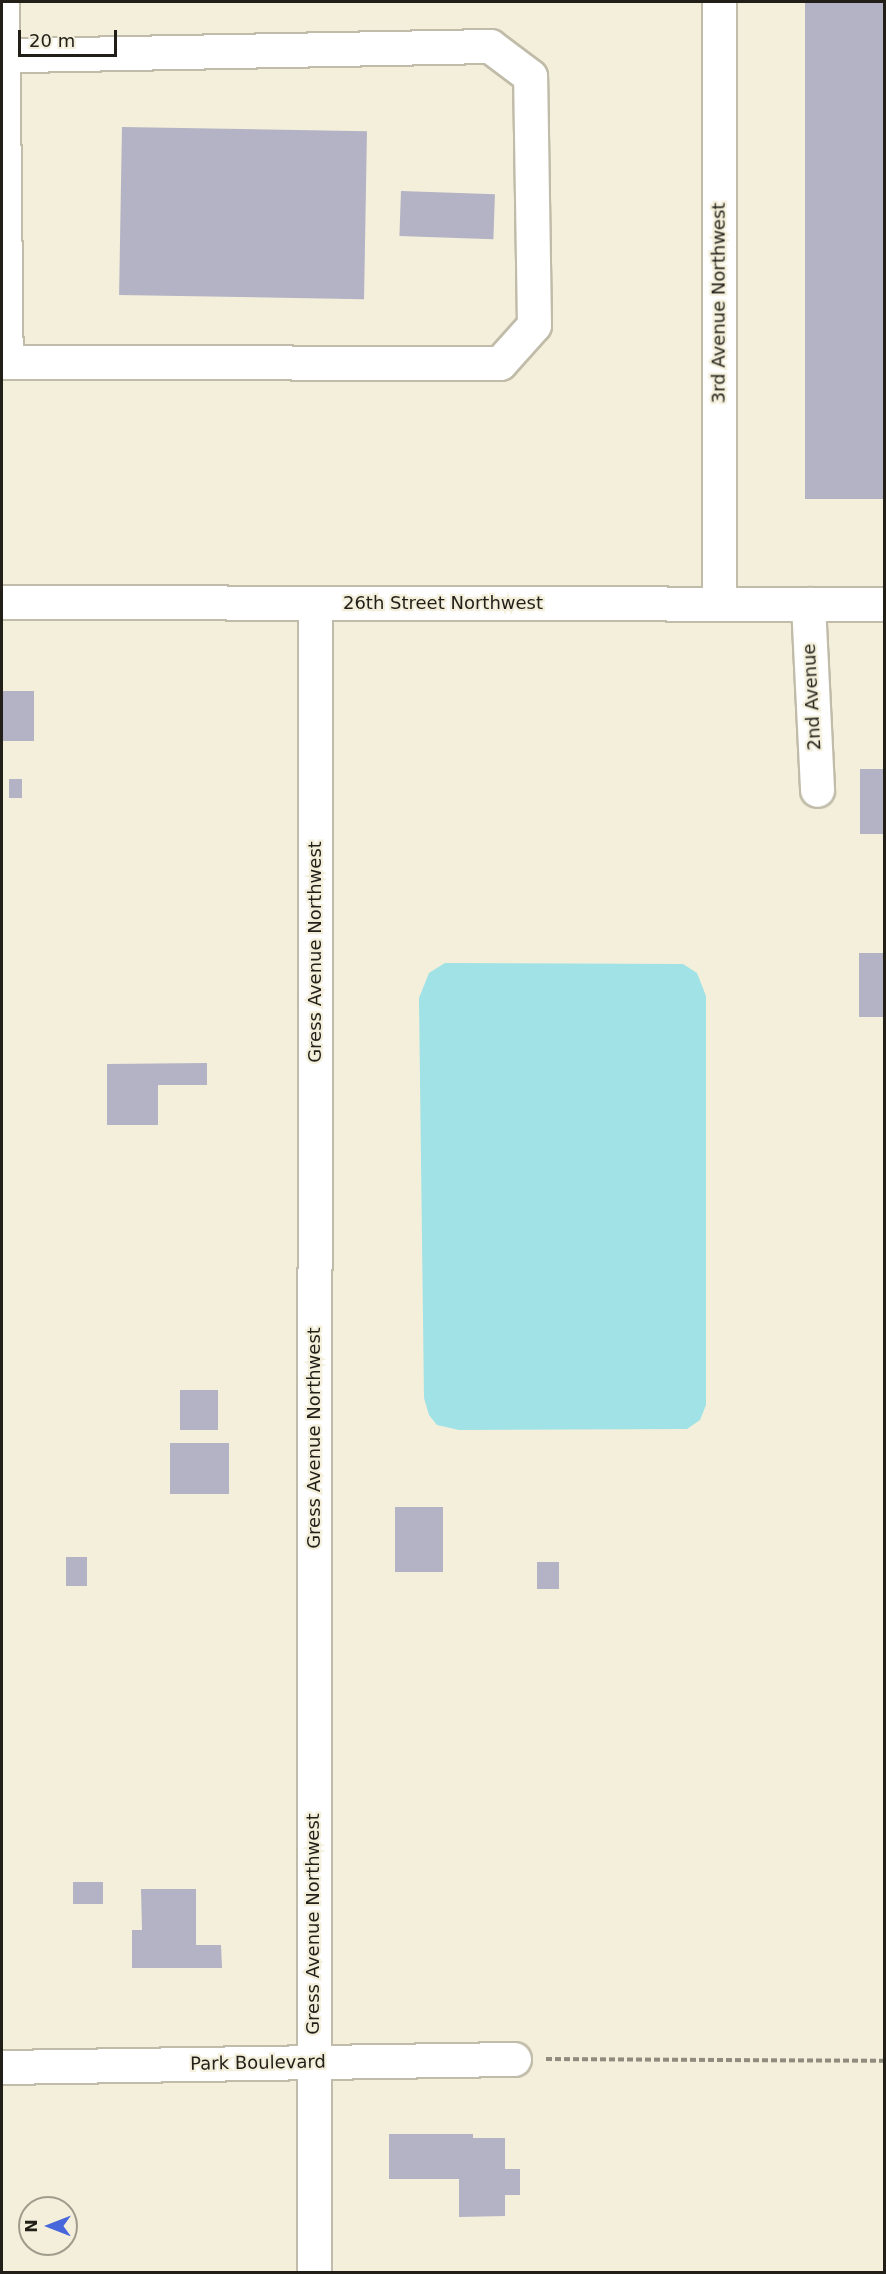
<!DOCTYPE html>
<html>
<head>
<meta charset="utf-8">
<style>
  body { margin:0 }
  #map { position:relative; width:886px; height:2274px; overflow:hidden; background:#f3efdb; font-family:"DejaVu Sans",sans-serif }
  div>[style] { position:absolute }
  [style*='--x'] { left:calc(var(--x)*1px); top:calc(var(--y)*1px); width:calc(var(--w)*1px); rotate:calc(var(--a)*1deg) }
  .water>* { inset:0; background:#a0e2e6 }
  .building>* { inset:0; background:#b4b2c5; transform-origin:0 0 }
  .path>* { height:4px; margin-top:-2px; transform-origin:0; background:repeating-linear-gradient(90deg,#8f8c7e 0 6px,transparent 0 9px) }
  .roads { filter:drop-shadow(2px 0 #c0bca9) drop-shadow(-2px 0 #c0bca9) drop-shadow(0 2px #c0bca9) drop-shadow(0 -2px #c0bca9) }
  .minor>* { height:33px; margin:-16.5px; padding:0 16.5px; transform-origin:16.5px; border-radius:16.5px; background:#fff }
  span { translate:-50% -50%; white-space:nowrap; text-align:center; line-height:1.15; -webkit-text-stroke:4.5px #f3efdb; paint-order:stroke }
  .street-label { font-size:18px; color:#211f18 }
  .frame { position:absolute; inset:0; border:3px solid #211f18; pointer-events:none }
  .north { position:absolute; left:18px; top:2196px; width:60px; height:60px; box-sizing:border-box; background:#f3efdb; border:2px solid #9f9c8d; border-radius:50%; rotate:270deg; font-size:16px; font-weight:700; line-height:24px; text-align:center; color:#211f18 }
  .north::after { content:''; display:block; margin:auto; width:21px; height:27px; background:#4867da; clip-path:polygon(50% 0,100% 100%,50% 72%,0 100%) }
  .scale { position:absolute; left:18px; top:30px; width:99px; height:27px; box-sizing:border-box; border:3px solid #211f18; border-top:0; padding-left:8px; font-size:18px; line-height:21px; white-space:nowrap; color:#211f18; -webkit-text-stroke:4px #f3efdb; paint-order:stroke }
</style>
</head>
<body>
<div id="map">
  <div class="water">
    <div style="clip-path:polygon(445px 963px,683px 964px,697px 973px,706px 996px,706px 1405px,700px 1420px,687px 1429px,459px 1430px,437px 1425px,429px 1415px,424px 1398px,419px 998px,429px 973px)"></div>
  </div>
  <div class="building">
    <div style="left:805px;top:2px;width:79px;height:497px"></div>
    <div style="left:122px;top:127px;width:245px;height:168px;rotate:1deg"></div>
    <div style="left:401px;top:191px;width:94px;height:45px;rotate:2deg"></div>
    <div style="left:2px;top:691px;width:32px;height:50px"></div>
    <div style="left:860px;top:769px;width:24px;height:65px"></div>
    <div style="left:9px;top:779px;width:13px;height:19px"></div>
    <div style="left:859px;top:953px;width:25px;height:64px"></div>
    <div style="clip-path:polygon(207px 1063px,207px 1085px,158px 1085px,158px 1125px,107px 1125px,107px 1064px)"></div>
    <div style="left:180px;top:1390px;width:38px;height:40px"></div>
    <div style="left:170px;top:1443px;width:59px;height:51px"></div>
    <div style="left:443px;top:1507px;width:65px;height:48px;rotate:90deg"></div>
    <div style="left:66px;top:1557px;width:21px;height:29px"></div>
    <div style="left:537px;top:1562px;width:22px;height:27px"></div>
    <div style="left:73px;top:1882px;width:30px;height:22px"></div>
    <div style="clip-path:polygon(141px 1889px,196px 1889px,196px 1945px,221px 1945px,222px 1968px,132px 1968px,132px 1930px,142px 1930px)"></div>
    <div style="clip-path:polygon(389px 2134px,473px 2134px,473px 2138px,505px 2138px,505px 2169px,520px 2169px,520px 2195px,505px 2195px,505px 2216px,459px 2217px,459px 2179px,389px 2179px)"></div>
  </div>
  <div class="path">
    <div style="--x:546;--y:2059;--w:338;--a:0.3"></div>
  </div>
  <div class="roads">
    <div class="minor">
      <div style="--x:2;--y:2;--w:360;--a:89.4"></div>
      <div style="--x:719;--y:2;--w:602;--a:90"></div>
      <div style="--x:2;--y:362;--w:498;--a:0.1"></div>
      <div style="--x:500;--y:363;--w:51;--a:-48.2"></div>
      <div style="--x:534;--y:325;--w:249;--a:-90.9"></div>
      <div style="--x:530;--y:76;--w:50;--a:-143.1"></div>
      <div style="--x:490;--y:46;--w:487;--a:178.9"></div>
      <div style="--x:2;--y:602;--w:882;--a:0.13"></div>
      <div style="--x:808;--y:604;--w:186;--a:87.2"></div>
      <div style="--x:2;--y:2067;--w:512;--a:-0.9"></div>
      <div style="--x:314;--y:2272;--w:1669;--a:-89.97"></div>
    </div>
  </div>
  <div class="street-label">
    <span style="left:719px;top:303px;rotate:-90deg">3rd Avenue Northwest</span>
    <span style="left:443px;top:603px">26th Street Northwest</span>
    <span style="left:812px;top:697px;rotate:-93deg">2nd Avenue</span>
    <span style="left:315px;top:952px;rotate:-90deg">Gress Avenue Northwest</span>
    <span style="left:314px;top:1438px;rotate:-90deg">Gress Avenue Northwest</span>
    <span style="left:313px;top:1924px;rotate:-90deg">Gress Avenue Northwest</span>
    <span style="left:258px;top:2063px;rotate:-1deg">Park Boulevard</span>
  </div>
  <div class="frame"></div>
  <div class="north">N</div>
  <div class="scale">20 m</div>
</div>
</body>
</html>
